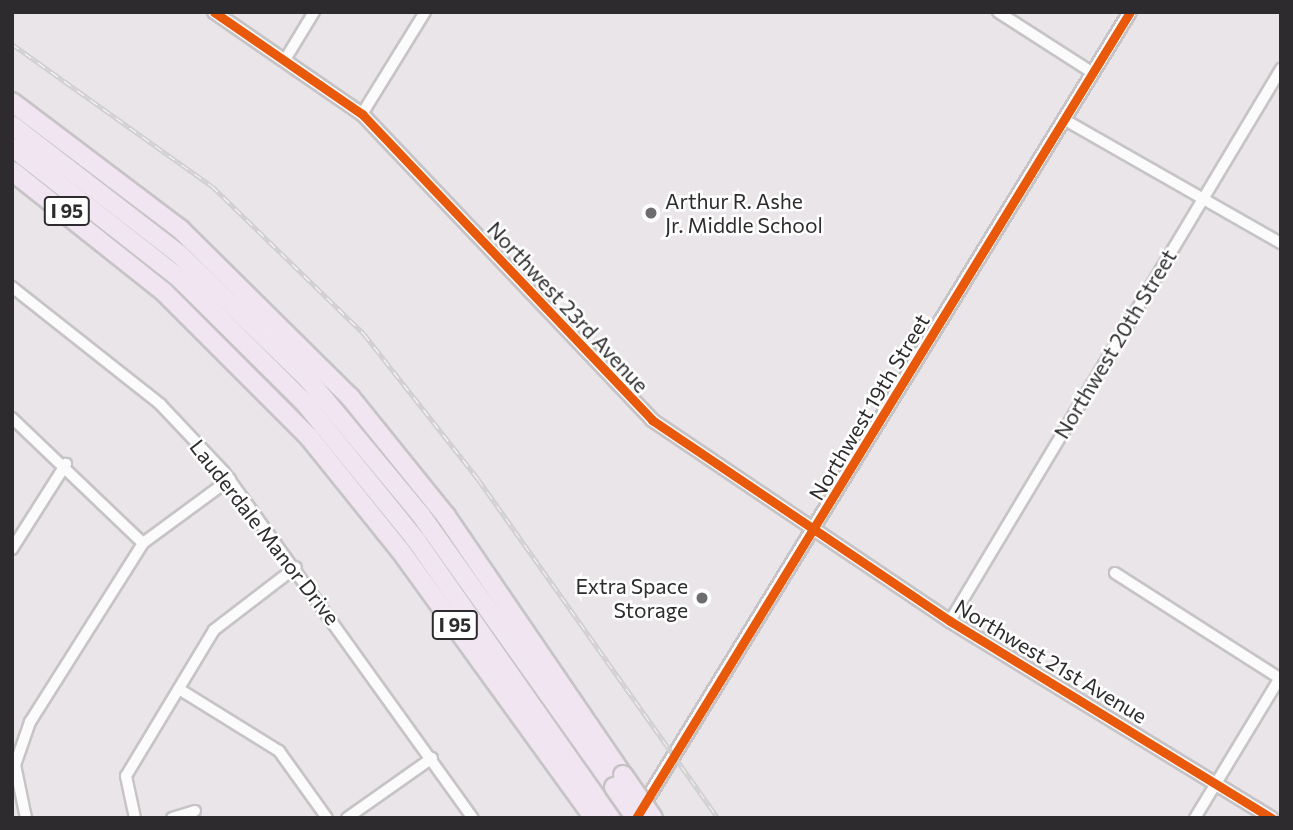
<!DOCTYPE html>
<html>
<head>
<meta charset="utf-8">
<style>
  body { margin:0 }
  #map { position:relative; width:1293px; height:830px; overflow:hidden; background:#eae5e9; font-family:Commissioner,sans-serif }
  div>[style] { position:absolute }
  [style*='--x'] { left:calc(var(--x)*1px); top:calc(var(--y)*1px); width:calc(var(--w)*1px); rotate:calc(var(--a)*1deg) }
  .roads { filter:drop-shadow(2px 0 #c6c4c6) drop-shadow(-2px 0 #c6c4c6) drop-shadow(0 2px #c6c4c6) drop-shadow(0 -2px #c6c4c6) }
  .minor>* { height:10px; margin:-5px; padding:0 5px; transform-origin:5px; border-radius:5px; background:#fcfbfc }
  .tertiary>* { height:12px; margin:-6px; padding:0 6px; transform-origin:6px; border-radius:6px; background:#fcfbfc }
  .motorway>* { height:18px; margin:-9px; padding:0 9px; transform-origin:9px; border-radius:9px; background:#f1e5f1 }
  .rail>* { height:5px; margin-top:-2.5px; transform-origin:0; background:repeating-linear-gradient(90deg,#fff 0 8px,#d1d1d1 0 16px); box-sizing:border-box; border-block:2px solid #d1d1d1 }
  .bridges { filter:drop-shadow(2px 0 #c6c3c5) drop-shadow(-2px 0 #c6c3c5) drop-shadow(0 2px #c6c3c5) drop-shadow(0 -2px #c6c3c5) }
  .motorway-bridge>* { height:18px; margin:-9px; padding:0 9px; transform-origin:9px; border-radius:9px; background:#f1e5f1 }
  .cycleway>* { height:9px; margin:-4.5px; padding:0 4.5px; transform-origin:4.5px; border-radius:4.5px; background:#e8590c }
  .dots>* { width:19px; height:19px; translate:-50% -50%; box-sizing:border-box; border:4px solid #fff; border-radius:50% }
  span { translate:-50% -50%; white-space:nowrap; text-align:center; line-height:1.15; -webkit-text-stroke:5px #fff; paint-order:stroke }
  .shield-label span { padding:2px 5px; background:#fff; border:2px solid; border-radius:5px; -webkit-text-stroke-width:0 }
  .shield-label { font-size:19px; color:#2d2b2d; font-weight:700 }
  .poi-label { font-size:21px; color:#2d2b2d }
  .left { translate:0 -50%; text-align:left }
  .right { translate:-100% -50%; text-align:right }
  .street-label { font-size:21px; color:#2d2b2d }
  .frame { position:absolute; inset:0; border:14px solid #2d2b2d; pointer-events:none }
</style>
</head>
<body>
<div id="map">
  <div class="roads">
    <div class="minor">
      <div style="--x:998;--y:12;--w:113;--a:32.7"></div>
      <div style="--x:286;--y:58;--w:54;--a:-58.7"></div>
      <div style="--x:362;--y:114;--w:120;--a:-58.3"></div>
      <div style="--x:1065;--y:120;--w:249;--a:29.7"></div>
      <div style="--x:12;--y:287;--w:189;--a:38.3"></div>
      <div style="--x:160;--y:404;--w:93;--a:46.7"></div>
      <div style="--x:224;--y:472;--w:426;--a:54.3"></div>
      <div style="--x:12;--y:418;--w:181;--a:43.7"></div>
      <div style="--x:12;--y:549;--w:101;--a:-57.6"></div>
      <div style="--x:1115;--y:573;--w:195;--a:32.6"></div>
      <div style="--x:950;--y:621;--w:644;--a:-59.05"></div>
      <div style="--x:179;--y:689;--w:118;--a:31.8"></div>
      <div style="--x:279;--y:751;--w:82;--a:54.4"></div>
      <div style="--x:26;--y:818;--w:54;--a:-101.7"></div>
      <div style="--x:15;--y:765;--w:46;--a:-70.8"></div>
      <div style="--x:30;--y:722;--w:212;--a:-57.7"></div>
      <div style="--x:143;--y:543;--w:108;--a:-36.3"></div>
      <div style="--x:135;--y:818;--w:43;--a:-102.1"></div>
      <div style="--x:126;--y:776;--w:170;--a:-58.9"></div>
      <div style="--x:214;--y:630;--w:103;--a:-37.5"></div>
      <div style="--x:172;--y:818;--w:24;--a:-17"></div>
      <div style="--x:347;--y:818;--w:104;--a:-35.2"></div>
      <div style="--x:1195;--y:818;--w:166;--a:-58.8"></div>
    </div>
    <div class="tertiary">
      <div style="--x:214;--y:12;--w:180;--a:34.6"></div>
      <div style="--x:362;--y:114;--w:422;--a:46.5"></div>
      <div style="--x:652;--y:420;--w:359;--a:34"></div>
      <div style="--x:950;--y:621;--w:377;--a:31.5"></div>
      <div style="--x:641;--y:809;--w:935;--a:-58.47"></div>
    </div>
    <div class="motorway">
      <div style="--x:12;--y:102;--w:211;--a:37.1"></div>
      <div style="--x:180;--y:229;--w:239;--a:44.7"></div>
      <div style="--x:350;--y:397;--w:153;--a:51.1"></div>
      <div style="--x:446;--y:516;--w:314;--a:55.7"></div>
      <div style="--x:12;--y:125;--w:211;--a:37.7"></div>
      <div style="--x:179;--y:254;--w:177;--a:44.1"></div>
      <div style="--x:306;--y:377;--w:180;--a:50.2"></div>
      <div style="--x:421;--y:515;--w:334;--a:54.6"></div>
      <div style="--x:12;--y:147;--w:211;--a:38.1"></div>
      <div style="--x:178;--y:277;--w:177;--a:44.8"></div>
      <div style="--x:304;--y:402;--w:178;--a:50.9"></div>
      <div style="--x:416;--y:540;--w:340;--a:55"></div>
      <div style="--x:12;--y:171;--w:193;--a:38.5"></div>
      <div style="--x:163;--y:291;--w:206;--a:45"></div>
      <div style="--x:309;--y:437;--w:145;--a:51.2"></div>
      <div style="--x:400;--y:550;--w:331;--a:54.1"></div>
    </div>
  </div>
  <div class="rail">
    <div style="--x:12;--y:44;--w:245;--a:35.4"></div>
    <div style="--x:212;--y:186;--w:212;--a:44.2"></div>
    <div style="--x:364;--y:334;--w:184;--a:51.8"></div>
    <div style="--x:478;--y:479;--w:415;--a:54.7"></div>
  </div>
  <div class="bridges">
    <div class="motorway-bridge">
      <div style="--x:623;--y:775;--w:52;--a:55.1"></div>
      <div style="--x:614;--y:787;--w:38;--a:55"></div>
    </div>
  </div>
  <div class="cycleway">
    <div style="--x:214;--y:12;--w:180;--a:34.6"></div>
    <div style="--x:362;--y:114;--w:422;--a:46.5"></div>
    <div style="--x:652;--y:420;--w:359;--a:34"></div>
    <div style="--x:950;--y:621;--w:377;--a:31.5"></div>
    <div style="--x:636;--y:818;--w:945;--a:-58.5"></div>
  </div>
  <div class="dots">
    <div style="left:651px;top:213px;background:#6f6c6f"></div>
    <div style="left:702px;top:598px;background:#6f6c6f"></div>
  </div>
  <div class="shield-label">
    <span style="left:67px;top:211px">I 95</span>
    <span style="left:455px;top:625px">I 95</span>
  </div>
  <div class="poi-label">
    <span class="left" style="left:665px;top:213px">Arthur R. Ashe<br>Jr. Middle School</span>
    <span class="right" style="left:688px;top:598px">Extra Space<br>Storage</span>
  </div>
  <div class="street-label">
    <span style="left:568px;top:307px;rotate:47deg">Northwest 23rd Avenue</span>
    <span style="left:1115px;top:344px;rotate:-59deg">Northwest 20th Street</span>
    <span style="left:869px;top:407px;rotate:-59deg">Northwest 19th Street</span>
    <span style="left:265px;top:532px;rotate:52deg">Lauderdale Manor Drive</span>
    <span style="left:1051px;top:661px;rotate:31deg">Northwest 21st Avenue</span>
  </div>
  <div class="frame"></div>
</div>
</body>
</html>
